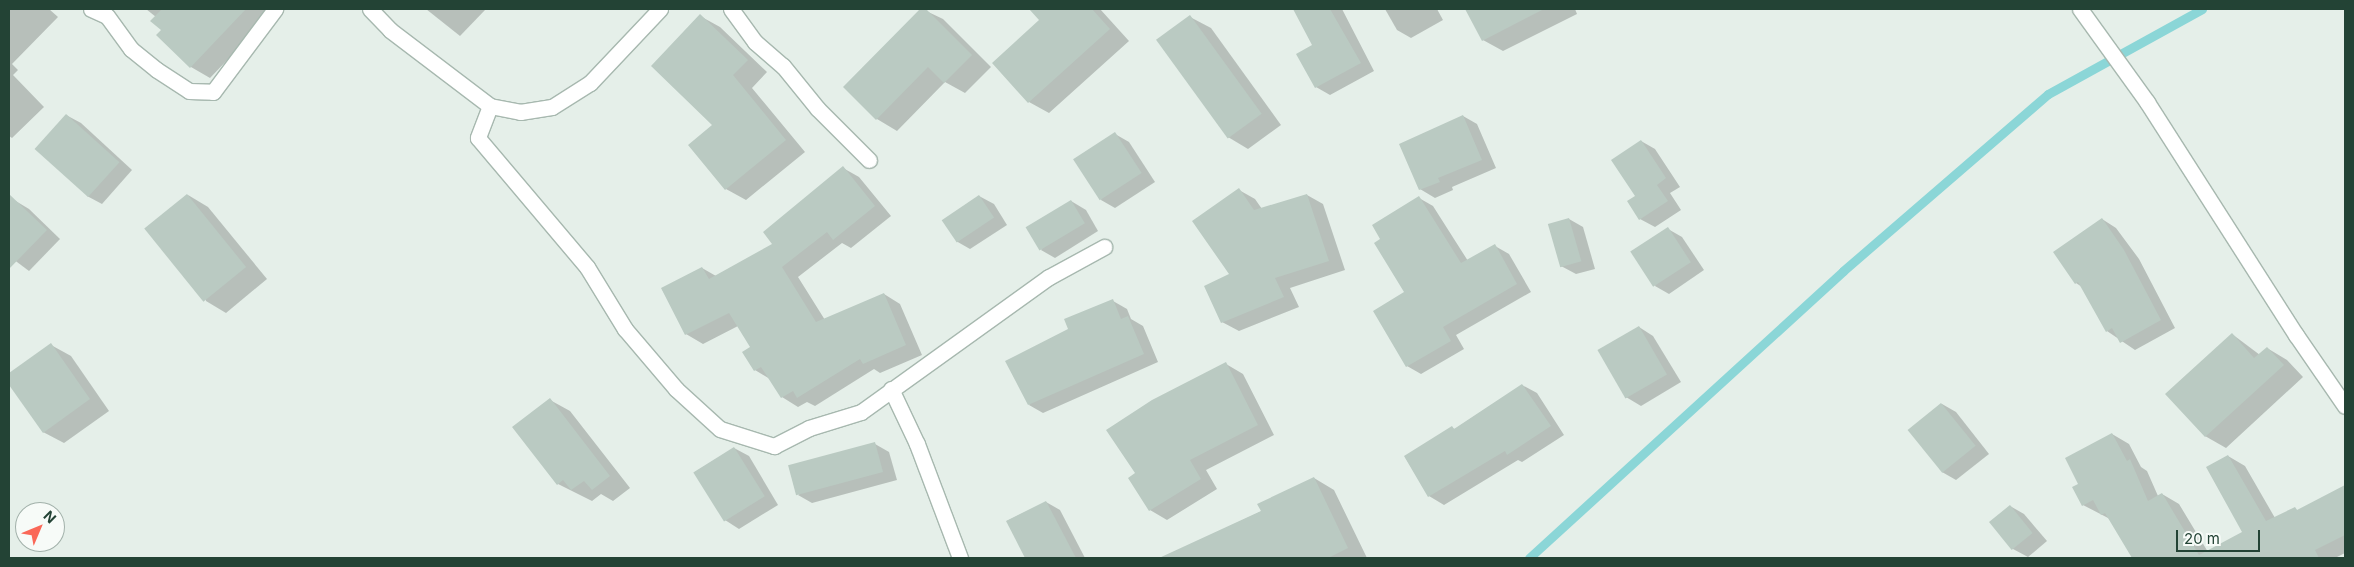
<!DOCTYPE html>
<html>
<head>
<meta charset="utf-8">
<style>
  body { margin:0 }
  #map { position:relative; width:2354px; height:567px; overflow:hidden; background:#e5efe9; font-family:Inter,sans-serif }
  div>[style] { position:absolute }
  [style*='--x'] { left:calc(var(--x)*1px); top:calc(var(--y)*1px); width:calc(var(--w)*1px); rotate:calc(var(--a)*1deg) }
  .shadow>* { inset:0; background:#0003 }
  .stream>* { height:9px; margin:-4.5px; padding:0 4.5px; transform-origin:4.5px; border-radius:4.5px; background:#8bd6d7 }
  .building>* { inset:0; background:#bacac2; transform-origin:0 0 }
  .roads { filter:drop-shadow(1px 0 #a7b8af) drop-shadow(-1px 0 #a7b8af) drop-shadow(0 1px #a7b8af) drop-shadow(0 -1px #a7b8af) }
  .street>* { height:15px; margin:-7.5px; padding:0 7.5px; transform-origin:7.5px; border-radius:7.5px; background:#fff }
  span { translate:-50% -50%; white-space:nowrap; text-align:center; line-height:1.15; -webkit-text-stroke:5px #f7fbf8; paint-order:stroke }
  .frame { position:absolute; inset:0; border:10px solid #234335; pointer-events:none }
  .north { position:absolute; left:15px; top:502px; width:50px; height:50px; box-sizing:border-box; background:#f7fbf8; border:1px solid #a2b1aa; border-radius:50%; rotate:45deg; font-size:14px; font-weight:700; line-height:20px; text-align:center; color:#234335 }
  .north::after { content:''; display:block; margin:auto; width:18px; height:22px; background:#fa6858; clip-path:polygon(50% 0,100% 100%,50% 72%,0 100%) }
  .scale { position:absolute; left:2176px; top:530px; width:84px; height:22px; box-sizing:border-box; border:2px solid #234335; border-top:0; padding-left:6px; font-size:15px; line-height:18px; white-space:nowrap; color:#234335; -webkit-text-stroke:4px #f7fbf8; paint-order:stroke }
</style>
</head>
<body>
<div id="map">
  <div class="shadow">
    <div style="clip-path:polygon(9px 9px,49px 9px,58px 17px,12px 64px,18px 70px,13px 75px,44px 107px,12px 138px,9px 136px)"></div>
    <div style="clip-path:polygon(146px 9px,276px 9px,210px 78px,191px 67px,156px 17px)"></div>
    <div style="clip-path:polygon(426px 9px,486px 9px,460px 36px)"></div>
    <div style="clip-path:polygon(922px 9px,943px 19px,991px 67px,965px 93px,945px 82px,897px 131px,877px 119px,844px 87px)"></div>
    <div style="clip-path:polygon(1032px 9px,1100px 9px,1129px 41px,1049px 113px,1029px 102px,1041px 20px)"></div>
    <div style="clip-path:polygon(1295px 9px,1342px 9px,1374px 71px,1330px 95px,1316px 87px,1314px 45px)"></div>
    <div style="clip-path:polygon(1385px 9px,1437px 9px,1443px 20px,1411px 38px,1397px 30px)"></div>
    <div style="clip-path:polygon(1467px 9px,1575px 9px,1577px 14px,1503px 51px,1483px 40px)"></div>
    <div style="clip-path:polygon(700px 16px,720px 27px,767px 72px,752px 88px,805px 152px,746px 200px,726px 189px)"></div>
    <div style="clip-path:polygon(1190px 17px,1211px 28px,1281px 125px,1248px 149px,1228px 137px)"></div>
    <div style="clip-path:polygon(66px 115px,81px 123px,132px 170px,102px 204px,87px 196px)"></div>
    <div style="clip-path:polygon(1463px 116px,1477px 124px,1496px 168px,1452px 187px,1453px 190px,1435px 198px,1420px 189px)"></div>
    <div style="clip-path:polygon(1115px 134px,1129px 142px,1155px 182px,1115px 208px,1101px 200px)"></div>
    <div style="clip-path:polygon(1641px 141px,1655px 149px,1680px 187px,1670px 193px,1681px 210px,1655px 227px,1640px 219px,1637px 196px)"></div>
    <div style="clip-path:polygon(843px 168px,859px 177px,891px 216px,851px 248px,842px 243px,798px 277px,825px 320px,884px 294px,900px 304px,922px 355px,880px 373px,874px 369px,815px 406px,807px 402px,798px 407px,782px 397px,770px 379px,755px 370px,751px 347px,738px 326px,703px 344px,686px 334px,662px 289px,702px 268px,716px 276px,774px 244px)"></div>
    <div style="clip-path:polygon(1239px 190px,1255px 199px,1262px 209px,1307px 195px,1323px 204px,1345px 270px,1290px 288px,1299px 307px,1239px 331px,1222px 322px,1231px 275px)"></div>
    <div style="clip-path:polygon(188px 195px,208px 207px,267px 279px,226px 313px,206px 301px)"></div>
    <div style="clip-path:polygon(979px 196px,994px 204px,1007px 225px,970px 249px,956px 241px)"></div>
    <div style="clip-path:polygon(1419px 198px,1433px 206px,1468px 261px,1495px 246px,1509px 254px,1531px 292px,1456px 335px,1464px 349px,1421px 374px,1407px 366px,1406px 292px,1382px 239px)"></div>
    <div style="clip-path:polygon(14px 200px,29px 209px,60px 239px,29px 271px,9px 256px,9px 206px)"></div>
    <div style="clip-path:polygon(1071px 201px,1086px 210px,1098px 231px,1055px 258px,1041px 250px)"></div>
    <div style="clip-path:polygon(1569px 219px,1583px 227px,1595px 269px,1576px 274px,1561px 266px)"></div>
    <div style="clip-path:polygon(2102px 219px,2116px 228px,2139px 259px,2175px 328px,2135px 350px,2107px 331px,2082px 287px,2076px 283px,2055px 252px)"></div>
    <div style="clip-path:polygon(1668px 229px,1682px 237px,1704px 270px,1669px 294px,1655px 286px)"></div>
    <div style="clip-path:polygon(1113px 301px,1127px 309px,1131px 319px,1143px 326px,1158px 362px,1043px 413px,1029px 405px,1070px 329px)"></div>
    <div style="clip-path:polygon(1639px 327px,1653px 336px,1681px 382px,1641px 406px,1626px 397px)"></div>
    <div style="clip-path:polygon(2232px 334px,2260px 355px,2267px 348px,2287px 360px,2303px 377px,2226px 448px,2205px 436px)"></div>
    <div style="clip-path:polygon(51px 345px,71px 356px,109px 411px,64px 443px,43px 432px,9px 383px,9px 374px)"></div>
    <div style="clip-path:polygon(1226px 364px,1243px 374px,1274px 435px,1206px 470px,1217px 489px,1167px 520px,1150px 510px,1137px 474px)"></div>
    <div style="clip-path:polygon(1522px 385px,1537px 393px,1564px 435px,1522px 462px,1518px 460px,1444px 505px,1429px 496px,1405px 457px,1452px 428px,1455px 429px)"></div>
    <div style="clip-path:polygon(550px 400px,570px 411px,630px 488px,613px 501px,601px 494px,592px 501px,558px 484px)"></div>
    <div style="clip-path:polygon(1942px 404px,1956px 412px,1989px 454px,1956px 480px,1942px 472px)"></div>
    <div style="clip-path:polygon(2112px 434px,2129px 444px,2141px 467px,2147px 471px,2158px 496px,2162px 494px,2179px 504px,2208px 552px,2244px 533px,2228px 456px,2245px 466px,2275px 518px,2295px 509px,2299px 511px,2345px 487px,2345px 553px,2335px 558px,2133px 558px,2110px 519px,2083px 505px,2080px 484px)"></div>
    <div style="clip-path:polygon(875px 444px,889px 452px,897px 480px,812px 503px,798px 495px)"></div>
    <div style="clip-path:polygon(734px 448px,749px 456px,778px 505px,739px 529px,725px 520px,695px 472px)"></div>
    <div style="clip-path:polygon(1314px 478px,1334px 490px,1367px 558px,1162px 558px,1262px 511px)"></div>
    <div style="clip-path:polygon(1046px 502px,1060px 510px,1085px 558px,1026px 558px,1007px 521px)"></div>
    <div style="clip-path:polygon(2010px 506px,2024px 514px,2047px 541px,2028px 557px,2013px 549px)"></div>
  </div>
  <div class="stream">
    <div style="--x:1529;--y:558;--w:425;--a:-42.4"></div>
    <div style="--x:1843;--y:271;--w:271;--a:-40.8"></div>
    <div style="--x:2048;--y:94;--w:176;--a:-28.9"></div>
  </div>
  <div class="building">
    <div style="clip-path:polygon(162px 9px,246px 9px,190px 68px,156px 35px,161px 30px,150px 21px)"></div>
    <div style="clip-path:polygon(920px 9px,926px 9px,972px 55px,944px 83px,928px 67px,876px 120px,843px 87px)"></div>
    <div style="clip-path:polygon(1029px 9px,1092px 9px,1110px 29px,1028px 103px,992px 63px,1039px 20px)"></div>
    <div style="clip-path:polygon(1293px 9px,1330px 9px,1361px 63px,1315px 88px,1296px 54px,1312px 45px)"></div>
    <div style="clip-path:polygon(1465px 9px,1544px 9px,1482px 41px)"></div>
    <div style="clip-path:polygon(700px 14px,748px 60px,733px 75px,786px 140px,725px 190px,688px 145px,712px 125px,651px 66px)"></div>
    <div style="left:1190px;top:15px;width:122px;height:42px;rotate:54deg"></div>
    <div style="left:66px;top:114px;width:72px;height:47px;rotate:42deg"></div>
    <div style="clip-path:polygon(1463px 115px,1482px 160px,1438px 178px,1440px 182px,1419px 190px,1399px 144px)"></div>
    <div style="left:1115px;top:132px;width:49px;height:50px;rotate:57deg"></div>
    <div style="clip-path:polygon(1641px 140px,1666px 178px,1657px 185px,1668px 201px,1639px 220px,1627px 201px,1635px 196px,1611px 160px)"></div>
    <div style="clip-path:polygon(843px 166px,875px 206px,833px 240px,827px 232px,782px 267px,816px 322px,884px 293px,906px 345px,863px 364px,860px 359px,797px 398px,793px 391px,781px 398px,761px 367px,754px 371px,742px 352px,750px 347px,729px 313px,685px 335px,661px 288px,702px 267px,709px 279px,772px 244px,763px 232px)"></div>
    <div style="clip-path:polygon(1239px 188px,1254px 210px,1307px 194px,1329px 261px,1275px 278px,1284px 297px,1221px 323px,1204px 286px,1229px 274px,1192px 221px)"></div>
    <div style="clip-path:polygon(9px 194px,47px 230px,9px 269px)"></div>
    <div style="left:187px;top:194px;width:94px;height:55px;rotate:51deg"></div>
    <div style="left:979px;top:195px;width:27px;height:45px;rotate:56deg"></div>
    <div style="clip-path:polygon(1419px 196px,1461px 263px,1495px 244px,1517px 284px,1443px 327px,1451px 341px,1406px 367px,1373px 311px,1404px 292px,1374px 243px,1380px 239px,1372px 225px)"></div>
    <div style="left:1071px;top:200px;width:27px;height:53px;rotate:59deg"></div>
    <div style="left:1569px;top:218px;width:45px;height:22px;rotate:74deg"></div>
    <div style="clip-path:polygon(2102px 218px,2124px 250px,2161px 320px,2120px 343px,2112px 328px,2106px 332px,2078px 282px,2075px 284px,2053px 252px)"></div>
    <div style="left:1668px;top:227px;width:42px;height:45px;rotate:57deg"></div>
    <div style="clip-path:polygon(1113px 299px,1121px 319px,1128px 316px,1144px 354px,1028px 405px,1005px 361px,1068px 329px,1064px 319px)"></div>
    <div style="left:1639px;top:326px;width:56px;height:48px;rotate:60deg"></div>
    <div style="clip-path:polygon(2232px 333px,2254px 358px,2267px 347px,2284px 365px,2205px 437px,2165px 394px)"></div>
    <div style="clip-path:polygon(51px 343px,90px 399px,43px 433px,9px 385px,9px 373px)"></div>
    <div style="clip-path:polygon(1226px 362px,1258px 425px,1190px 460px,1201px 479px,1149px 511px,1128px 478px,1135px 473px,1106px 430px,1152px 400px)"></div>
    <div style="clip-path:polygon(1522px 384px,1551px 426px,1507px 455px,1505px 451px,1428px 497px,1404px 456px,1452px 426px,1454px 429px)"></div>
    <div style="clip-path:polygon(550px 398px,610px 476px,592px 490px,584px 481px,571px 490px,563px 480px,557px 485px,512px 427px)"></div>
    <div style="left:1941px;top:403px;width:55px;height:43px;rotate:51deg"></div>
    <div style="clip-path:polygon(2112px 433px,2127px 461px,2130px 459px,2148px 501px,2162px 493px,2199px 555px,2242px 532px,2206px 467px,2228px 455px,2266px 521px,2295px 507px,2297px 510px,2345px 485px,2345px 535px,2315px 550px,2319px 558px,2132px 558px,2105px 513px,2101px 515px,2093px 500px,2082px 506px,2072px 487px,2078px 484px,2065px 458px)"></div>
    <div style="left:875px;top:442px;width:31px;height:90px;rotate:75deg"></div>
    <div style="left:734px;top:447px;width:58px;height:48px;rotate:58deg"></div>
    <div style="clip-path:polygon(1314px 477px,1348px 548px,1328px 558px,1159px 558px,1261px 511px,1257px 504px)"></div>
    <div style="clip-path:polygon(1046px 501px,1076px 558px,1025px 558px,1006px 521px)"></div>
    <div style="left:2010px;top:505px;width:36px;height:27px;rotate:51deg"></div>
  </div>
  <div class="roads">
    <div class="street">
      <div style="--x:91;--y:9;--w:17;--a:24"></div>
      <div style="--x:107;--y:16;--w:41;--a:54"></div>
      <div style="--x:131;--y:49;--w:33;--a:39"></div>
      <div style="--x:157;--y:70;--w:38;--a:33"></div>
      <div style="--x:189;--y:91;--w:24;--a:2"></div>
      <div style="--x:213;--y:92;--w:104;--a:-53.2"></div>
      <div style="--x:370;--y:9;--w:29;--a:46"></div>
      <div style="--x:390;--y:30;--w:126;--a:37.2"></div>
      <div style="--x:490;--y:106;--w:31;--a:11"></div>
      <div style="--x:520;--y:112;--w:32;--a:-9"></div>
      <div style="--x:552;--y:107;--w:45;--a:-32.3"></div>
      <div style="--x:590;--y:83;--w:102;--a:-46.6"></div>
      <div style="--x:731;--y:9;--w:41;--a:54"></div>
      <div style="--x:755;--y:42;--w:37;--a:41"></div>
      <div style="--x:783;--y:66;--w:55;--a:50.9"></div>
      <div style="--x:818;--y:109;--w:72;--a:45"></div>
      <div style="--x:2080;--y:9;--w:115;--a:54.2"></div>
      <div style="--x:2147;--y:102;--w:277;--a:57.4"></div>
      <div style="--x:2296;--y:335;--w:86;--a:55.4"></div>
      <div style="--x:490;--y:106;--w:34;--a:111"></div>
      <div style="--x:478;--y:138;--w:169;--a:49.8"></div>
      <div style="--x:587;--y:267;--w:73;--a:58.5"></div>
      <div style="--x:625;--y:329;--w:79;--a:49.6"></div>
      <div style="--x:676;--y:389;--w:59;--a:42.3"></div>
      <div style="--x:720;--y:429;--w:57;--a:17.5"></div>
      <div style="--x:774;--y:446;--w:39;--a:-27"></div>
      <div style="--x:809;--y:428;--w:54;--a:-17.1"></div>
      <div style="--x:861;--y:412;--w:231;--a:-35.7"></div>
      <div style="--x:1049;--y:277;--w:63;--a:-28.6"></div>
      <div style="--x:891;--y:389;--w:61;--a:64.7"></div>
      <div style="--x:917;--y:444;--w:122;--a:69.3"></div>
    </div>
  </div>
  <div class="frame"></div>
  <div class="north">N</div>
  <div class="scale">20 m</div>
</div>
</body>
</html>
